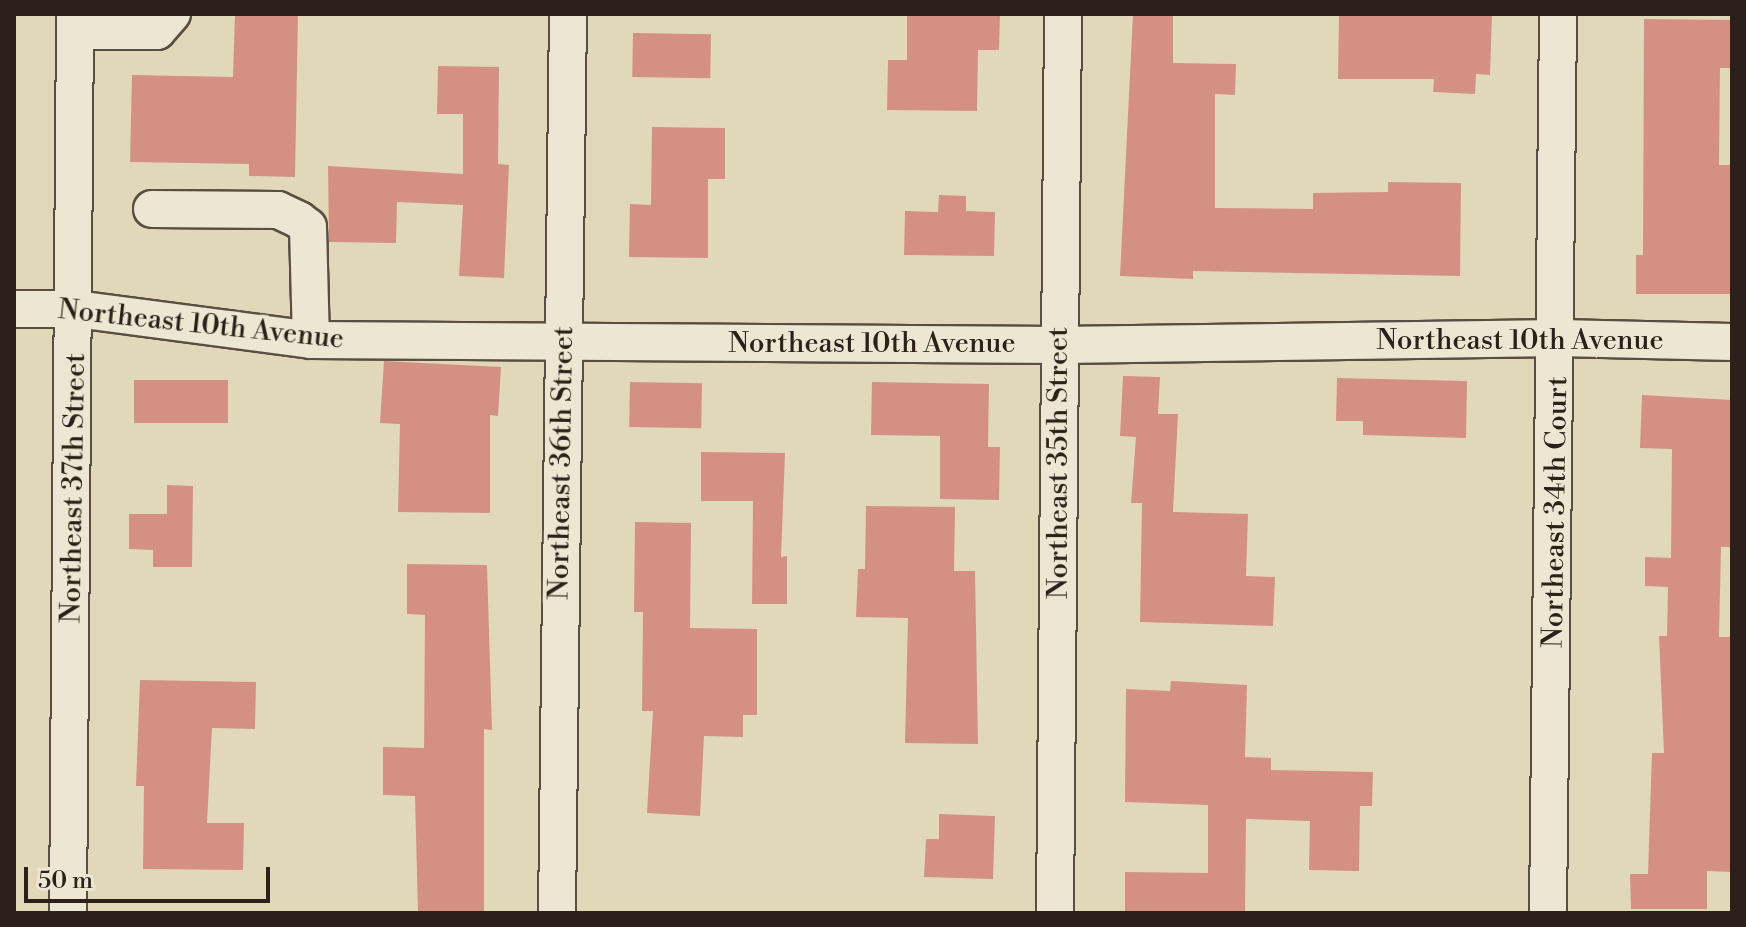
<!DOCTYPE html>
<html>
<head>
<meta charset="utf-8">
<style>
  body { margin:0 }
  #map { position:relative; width:1746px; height:927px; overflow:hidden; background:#e1d8ba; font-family:"Libre Bodoni",serif }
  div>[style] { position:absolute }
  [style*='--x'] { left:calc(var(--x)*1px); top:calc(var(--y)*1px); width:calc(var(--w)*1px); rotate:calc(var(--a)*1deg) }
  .building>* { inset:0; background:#d49183; transform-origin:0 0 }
  .roads { filter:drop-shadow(2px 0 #594e42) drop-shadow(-2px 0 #594e42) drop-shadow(0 2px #594e42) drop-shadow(0 -2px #594e42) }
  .minor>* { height:36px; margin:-18px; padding:0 18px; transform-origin:18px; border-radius:18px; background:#ece6d2 }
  span { translate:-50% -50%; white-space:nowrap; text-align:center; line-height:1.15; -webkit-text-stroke:7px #ece6d2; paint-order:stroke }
  .street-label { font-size:28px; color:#2c201a }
  .frame { position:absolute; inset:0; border:16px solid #2c201a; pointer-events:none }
  .scale { position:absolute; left:24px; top:867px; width:246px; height:36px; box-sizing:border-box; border:4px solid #2c201a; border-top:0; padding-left:10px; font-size:24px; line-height:28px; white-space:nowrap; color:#2c201a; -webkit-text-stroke:6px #ece6d2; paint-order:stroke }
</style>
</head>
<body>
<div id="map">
  <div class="building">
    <div style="clip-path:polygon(235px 14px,298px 14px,295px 177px,249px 176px,249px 164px,130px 162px,132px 75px,233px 77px)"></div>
    <div style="clip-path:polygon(907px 14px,1000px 14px,999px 50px,978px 50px,977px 111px,887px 110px,888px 60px,907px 60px)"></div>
    <div style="clip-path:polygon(1133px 14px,1173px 14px,1173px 63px,1236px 64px,1235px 95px,1215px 94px,1215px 208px,1313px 209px,1313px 193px,1388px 192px,1388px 182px,1461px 183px,1460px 276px,1193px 271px,1193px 279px,1120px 276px)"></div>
    <div style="clip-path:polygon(1339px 14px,1492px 14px,1490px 75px,1476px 74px,1475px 94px,1433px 92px,1434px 79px,1338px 79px)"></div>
    <div style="clip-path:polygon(1644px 19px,1732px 20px,1732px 68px,1720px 68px,1719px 165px,1732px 165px,1732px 294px,1636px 294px,1636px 255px,1643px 255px)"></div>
    <div style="left:633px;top:33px;width:78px;height:44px;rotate:1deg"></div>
    <div style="clip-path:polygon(438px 66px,499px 67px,498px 164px,509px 165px,504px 278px,459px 276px,463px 205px,397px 202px,396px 243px,329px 242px,328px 166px,463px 174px,463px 114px,437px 114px)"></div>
    <div style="clip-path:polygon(652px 127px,725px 128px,725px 179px,708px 179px,708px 258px,629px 257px,630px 204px,651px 205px)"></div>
    <div style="clip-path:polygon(939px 195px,966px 196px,966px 211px,995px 212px,994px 256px,904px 255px,905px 211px,938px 212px)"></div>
    <div style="clip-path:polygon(384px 361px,501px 367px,498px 416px,490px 415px,490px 513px,398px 512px,400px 424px,380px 423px)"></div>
    <div style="clip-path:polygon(1123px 376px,1160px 377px,1158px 414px,1178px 414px,1173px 512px,1248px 514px,1246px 576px,1275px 577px,1273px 626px,1140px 622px,1142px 503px,1131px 503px,1136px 437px,1120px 436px)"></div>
    <div style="clip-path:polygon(1337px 378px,1467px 381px,1466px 438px,1363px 435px,1363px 421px,1336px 421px)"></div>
    <div style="left:134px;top:380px;width:94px;height:43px"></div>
    <div style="left:630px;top:382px;width:72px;height:45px;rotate:1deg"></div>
    <div style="clip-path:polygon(872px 382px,989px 384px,988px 447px,1000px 447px,999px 500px,940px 499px,940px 436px,871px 435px)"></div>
    <div style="clip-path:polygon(1642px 395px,1732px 400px,1731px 547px,1721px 547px,1719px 637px,1732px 637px,1732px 872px,1707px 871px,1707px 909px,1631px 909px,1630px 874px,1648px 874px,1652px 753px,1664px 753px,1659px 636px,1667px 636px,1668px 587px,1645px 586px,1645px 557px,1671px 558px,1672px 449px,1640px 448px)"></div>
    <div style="clip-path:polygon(701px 452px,785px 453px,781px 557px,787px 556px,787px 604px,752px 604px,753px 501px,701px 501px)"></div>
    <div style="clip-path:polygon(167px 485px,193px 486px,192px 567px,153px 567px,153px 550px,129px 549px,129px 514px,167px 514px)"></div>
    <div style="clip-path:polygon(866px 506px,955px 507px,954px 571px,975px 571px,978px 744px,905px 743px,908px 618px,856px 617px,858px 569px,865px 569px)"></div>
    <div style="clip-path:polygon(635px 522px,691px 523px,690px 628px,757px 629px,757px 715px,743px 715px,743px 737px,704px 736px,700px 816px,647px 813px,653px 711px,642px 711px,643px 612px,634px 612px)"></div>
    <div style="clip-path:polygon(407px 564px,487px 565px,492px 730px,484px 729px,484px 913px,418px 913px,415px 796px,383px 795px,383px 747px,424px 748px,425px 615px,407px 614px)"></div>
    <div style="clip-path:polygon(140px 680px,256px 682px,255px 729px,212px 728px,207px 823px,244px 823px,243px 870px,143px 869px,144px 786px,136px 786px)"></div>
    <div style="clip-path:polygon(1171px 681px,1247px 685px,1245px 757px,1271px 758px,1271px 770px,1373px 772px,1372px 806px,1360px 806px,1359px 871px,1309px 870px,1310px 821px,1246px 819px,1245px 913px,1125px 913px,1125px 872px,1208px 873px,1208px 805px,1125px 802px,1126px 689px,1170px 691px)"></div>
    <div style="clip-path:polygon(939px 814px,995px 816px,993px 879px,924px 877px,926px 839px,939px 839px)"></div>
  </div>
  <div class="roads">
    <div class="minor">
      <div style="--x:75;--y:31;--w:82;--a:0"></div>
      <div style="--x:157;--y:31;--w:23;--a:-49"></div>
      <div style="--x:152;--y:209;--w:126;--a:0.5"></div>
      <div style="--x:278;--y:210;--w:23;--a:25"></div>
      <div style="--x:299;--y:220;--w:11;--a:38"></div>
      <div style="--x:308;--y:227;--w:113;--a:88.5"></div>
      <div style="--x:14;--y:309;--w:62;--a:0"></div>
      <div style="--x:76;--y:309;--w:237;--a:7.5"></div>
      <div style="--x:311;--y:340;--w:749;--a:0.38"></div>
      <div style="--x:1060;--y:345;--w:499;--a:-0.8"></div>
      <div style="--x:1559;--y:338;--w:173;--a:1.3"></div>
      <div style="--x:68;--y:913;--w:899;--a:-89.55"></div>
      <div style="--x:557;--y:913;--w:899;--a:-89.3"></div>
      <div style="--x:1055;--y:913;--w:899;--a:-89.49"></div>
      <div style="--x:1548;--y:913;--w:899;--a:-89.36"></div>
    </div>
  </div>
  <div class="street-label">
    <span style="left:201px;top:325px;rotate:6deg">Northeast 10th Avenue</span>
    <span style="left:1520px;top:341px">Northeast 10th Avenue</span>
    <span style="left:872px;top:344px">Northeast 10th Avenue</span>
    <span style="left:562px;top:463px;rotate:-89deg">Northeast 36th Street</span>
    <span style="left:1059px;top:463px;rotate:-90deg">Northeast 35th Street</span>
    <span style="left:74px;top:488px;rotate:-89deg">Northeast 37th Street</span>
    <span style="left:1556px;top:512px;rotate:-89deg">Northeast 34th Court</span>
  </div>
  <div class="frame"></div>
  <div class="scale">50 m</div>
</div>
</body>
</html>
